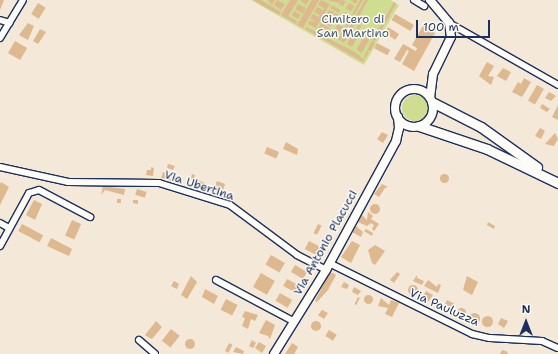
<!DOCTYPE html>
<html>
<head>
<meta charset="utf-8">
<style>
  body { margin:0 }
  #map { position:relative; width:558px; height:354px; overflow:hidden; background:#f4e8d8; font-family:"Shantell Sans",sans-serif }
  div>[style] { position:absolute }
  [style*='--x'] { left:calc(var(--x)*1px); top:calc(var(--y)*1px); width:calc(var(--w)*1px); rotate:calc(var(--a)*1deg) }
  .green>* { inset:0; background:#cfdd91 }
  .round { border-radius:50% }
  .building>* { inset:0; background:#deb88f; transform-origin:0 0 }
  .roads { filter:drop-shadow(1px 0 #1b2f5e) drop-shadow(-1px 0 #1b2f5e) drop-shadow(0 1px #1b2f5e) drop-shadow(0 -1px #1b2f5e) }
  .minor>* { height:6px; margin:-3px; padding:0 3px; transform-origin:3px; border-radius:3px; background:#fdfcf7 }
  .major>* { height:8px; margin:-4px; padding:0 4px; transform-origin:4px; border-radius:4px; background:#fdfcf7 }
  .major>.ring { margin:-4px; padding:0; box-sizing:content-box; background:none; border:8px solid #fdfcf7; border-radius:50% }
  .highway>* { height:9px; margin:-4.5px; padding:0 4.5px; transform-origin:4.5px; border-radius:4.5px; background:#fdfcf7 }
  span { translate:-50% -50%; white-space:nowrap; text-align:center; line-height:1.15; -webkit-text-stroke:3px #fdfcf7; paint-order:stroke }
  .park-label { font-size:12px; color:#485a6b }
  .street-label { font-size:12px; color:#1b2f5e }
  .north { position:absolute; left:506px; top:302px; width:40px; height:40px; -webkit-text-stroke:3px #fdfcf7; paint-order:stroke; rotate:0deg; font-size:11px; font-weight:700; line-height:16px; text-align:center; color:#1b2f5e }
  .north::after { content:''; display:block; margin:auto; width:14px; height:18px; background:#1b2f5e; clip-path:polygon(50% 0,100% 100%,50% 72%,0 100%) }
  .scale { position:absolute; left:416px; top:20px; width:74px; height:18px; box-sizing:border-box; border:2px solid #1b2f5e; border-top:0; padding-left:5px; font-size:12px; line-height:14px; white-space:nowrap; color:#1b2f5e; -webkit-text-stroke:3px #fdfcf7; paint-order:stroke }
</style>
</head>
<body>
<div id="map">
  <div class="green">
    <div style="clip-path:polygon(251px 0,391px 0,399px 5px,364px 65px)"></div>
    <div class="round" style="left:402px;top:95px;width:26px;height:26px"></div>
  </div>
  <div class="building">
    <div style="clip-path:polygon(0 0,4px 0,0 10px)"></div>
    <div style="clip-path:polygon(253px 0,261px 0,281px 12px,279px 15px)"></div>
    <div style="clip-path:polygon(268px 0,275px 0,272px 5px)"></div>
    <div style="clip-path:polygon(277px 0,285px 4px,281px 10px,274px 5px)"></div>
    <div style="clip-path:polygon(290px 0,298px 0,288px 16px,297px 21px,296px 24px,281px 15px)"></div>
    <div style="clip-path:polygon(300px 0,309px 0,306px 5px)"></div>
    <div style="clip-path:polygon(312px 0,319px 0,303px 28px,297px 25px)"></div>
    <div style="clip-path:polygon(321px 0,330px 4px,316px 28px,308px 24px,309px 21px,316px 22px,310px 19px,313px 14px,319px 17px,320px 15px,314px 12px,317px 7px,323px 10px,324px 8px,318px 5px)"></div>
    <div style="clip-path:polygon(327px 0,341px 0,339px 3px)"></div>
    <div style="clip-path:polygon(342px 0,346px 1px,343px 6px,339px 4px)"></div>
    <div style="clip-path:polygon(351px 0,358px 0,355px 4px)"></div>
    <div style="clip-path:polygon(360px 0,363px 0,354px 15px,352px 14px)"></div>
    <div style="clip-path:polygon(365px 0,368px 0,344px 43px,341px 41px)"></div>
    <div style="clip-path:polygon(394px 2px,396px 4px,375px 41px,372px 40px)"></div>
    <div style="left:38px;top:3px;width:9px;height:13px;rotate:32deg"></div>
    <div style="left:349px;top:3px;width:6px;height:6px;rotate:31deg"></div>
    <div style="left:298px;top:4px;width:9px;height:6px;rotate:27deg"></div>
    <div style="clip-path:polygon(332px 5px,340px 10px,339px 13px,330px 8px)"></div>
    <div style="clip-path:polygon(329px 10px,334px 12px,331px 18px,326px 15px)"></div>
    <div style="clip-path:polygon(294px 11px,301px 15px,298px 19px,292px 15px)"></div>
    <div style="left:344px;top:12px;width:6px;height:4px;rotate:31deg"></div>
    <div style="clip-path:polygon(335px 13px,338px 14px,335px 20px,332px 18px)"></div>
    <div style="left:395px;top:14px;width:22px;height:7px;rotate:30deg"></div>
    <div style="clip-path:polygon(326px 16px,330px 19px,327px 25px,322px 22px)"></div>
    <div style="clip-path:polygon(351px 16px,353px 17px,340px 41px,338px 39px)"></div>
    <div style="clip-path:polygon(342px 17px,347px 20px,344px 25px,338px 22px)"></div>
    <div style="left:331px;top:19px;width:4px;height:7px;rotate:34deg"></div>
    <div style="clip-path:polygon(361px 20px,363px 21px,358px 32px,355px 31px)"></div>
    <div style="clip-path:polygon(28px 23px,34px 26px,28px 40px,19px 35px)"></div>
    <div style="clip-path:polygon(321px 23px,327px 26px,324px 31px,319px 28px)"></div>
    <div style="clip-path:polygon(337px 24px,343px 27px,340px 32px,335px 29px)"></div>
    <div style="clip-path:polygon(423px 26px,435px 33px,414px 71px,402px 64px,409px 51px,407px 50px,400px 62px,394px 59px,403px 44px,416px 51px,417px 48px,412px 45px)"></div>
    <div style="clip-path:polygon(306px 27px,355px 52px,365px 60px,363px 62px,305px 29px)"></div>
    <div style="clip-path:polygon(327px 27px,330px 28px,327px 33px,324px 32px)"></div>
    <div style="left:372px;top:27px;width:4px;height:11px;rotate:34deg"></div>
    <div style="left:388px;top:27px;width:13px;height:7px;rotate:32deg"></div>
    <div style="clip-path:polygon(40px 29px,46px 32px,38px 44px,33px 41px)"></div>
    <div style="clip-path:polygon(333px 30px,339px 34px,336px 38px,331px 35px)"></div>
    <div style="left:354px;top:32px;width:6px;height:14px;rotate:31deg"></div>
    <div style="left:364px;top:37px;width:6px;height:15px;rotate:31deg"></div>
    <div style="left:15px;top:41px;width:14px;height:14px;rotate:30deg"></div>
    <div style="clip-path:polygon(372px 41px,375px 43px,370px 51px,367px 50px)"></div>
    <div style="left:377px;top:43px;width:15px;height:6px;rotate:28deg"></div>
    <div style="left:367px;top:51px;width:2px;height:7px;rotate:27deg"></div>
    <div style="clip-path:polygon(487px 62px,494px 66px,488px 76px,494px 77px,491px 85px,479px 76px)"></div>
    <div style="clip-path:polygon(503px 68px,511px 72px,506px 81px,497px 76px)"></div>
    <div style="clip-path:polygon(524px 78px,531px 82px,522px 97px,512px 92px,518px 82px,521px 84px)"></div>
    <div style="left:537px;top:85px;width:8px;height:18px;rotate:30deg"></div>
    <div style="clip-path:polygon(549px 92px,556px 96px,551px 101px,545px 98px)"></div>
    <div style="clip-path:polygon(542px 104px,550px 109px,547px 112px,540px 108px)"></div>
    <div style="clip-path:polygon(558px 105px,558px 120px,552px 117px)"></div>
    <div style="clip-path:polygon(540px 128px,545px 131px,541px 139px,535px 136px)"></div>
    <div style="clip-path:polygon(382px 132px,388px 135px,383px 143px,377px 139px)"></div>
    <div style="clip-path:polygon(555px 133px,558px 139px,554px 146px,545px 144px)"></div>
    <div style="clip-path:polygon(286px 142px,298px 149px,297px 155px,283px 149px)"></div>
    <div style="left:267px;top:147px;width:13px;height:7px;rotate:23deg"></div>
    <div style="clip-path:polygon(168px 164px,175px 166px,173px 170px,167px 168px)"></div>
    <div style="clip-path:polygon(151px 167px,154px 168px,153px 176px,146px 175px,147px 170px,151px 170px)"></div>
    <div style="left:163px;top:172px;width:10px;height:6px;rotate:17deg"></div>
    <div class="round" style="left:439.5px;top:173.5px;width:9px;height:9px"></div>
    <div style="clip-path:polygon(192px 174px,195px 175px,194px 180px,191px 179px)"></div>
    <div style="clip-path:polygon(197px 179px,214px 188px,217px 181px,225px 184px,222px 194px,194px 187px)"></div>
    <div style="clip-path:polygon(1px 182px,9px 187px,0 205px,0 184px)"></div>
    <div style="clip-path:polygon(382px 184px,388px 187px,385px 188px,379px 197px,374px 194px)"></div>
    <div style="clip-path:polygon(103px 186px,125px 189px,124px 195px,105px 190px,101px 195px)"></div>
    <div style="left:137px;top:189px;width:10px;height:6px;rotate:17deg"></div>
    <div style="left:117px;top:199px;width:4px;height:4px"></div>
    <div style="clip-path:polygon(34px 200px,42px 204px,35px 220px,26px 215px)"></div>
    <div style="clip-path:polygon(133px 200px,138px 200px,138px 204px,133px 203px)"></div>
    <div class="round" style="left:370px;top:204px;width:10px;height:10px"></div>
    <div style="clip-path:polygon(368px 212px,373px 216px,371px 219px,379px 224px,374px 231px,372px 229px,374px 225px,371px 223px,367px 226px,358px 222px,362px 215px,367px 220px)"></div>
    <div style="left:72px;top:220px;width:10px;height:17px;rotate:24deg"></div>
    <div style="clip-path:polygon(488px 222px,495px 226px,494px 229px,487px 225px)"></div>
    <div style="left:22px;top:224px;width:24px;height:8px;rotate:28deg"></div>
    <div style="left:318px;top:224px;width:4px;height:10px;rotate:27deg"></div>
    <div style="clip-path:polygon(356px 226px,363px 232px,361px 237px,352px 232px)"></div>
    <div style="clip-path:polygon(366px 229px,373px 233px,372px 236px,364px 231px)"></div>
    <div style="clip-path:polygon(328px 235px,333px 239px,329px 246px,323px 243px)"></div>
    <div style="clip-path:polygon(51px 238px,72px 249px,69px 256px,47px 246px)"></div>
    <div style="left:309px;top:241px;width:17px;height:9px;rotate:28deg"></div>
    <div style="clip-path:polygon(352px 241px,360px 245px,351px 263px,341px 257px)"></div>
    <div style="clip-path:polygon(375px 245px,385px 251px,375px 265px,372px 263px,368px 250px)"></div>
    <div style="left:271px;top:255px;width:16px;height:11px;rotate:30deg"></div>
    <div style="left:295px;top:265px;width:14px;height:8px;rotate:30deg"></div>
    <div style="clip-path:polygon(397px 272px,400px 274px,394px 283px,390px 280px)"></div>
    <div style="left:261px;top:273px;width:16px;height:16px;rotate:30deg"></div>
    <div style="clip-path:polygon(333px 273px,336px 275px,328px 290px,317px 302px,315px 301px,329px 274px)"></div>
    <div style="clip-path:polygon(417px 275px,417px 278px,424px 281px,422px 285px,413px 281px)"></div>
    <div style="clip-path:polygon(191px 276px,197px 282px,187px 299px,181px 295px)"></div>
    <div style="clip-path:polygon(467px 276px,478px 282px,472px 295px,463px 290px)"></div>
    <div style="left:287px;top:279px;width:15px;height:8px;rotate:28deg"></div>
    <div style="clip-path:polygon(428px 280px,437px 287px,438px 284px,441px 285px,438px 293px,424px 286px)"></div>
    <div style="clip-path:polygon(174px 281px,179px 284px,177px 289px,171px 286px)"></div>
    <div style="clip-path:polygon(344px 282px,349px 285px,347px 289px,341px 287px)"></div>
    <div class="round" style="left:408px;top:285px;width:10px;height:10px"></div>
    <div style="clip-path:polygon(354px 287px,361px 291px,358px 295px,352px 292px)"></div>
    <div style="clip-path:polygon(205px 289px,218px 296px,214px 304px,202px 297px)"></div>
    <div style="clip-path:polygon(426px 291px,433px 295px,429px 301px,422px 298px)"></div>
    <div style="left:280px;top:293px;width:14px;height:9px;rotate:30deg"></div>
    <div class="round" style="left:363.5px;top:294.5px;width:9px;height:9px"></div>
    <div style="left:358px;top:297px;width:2px;height:8px;rotate:27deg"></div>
    <div style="clip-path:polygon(381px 298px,389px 305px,391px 300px,399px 303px,392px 317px,385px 314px,388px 308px,378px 306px)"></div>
    <div style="left:226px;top:299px;width:13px;height:12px;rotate:27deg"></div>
    <div style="left:447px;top:300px;width:9px;height:10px;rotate:27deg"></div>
    <div class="round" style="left:456.5px;top:307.5px;width:9px;height:9px"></div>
    <div style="clip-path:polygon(322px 310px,328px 313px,324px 319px,318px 315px)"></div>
    <div style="clip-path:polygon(245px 311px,258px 315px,255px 321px,251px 319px,248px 329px,242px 326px,245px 318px,242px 317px)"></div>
    <div class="round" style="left:468.5px;top:312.5px;width:11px;height:11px"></div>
    <div class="round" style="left:481.5px;top:315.5px;width:11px;height:11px"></div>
    <div style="clip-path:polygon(501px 318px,508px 321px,504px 328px,498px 324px)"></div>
    <div style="clip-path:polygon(266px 320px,275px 325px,270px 339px,268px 336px,259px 333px)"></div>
    <div style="clip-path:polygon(156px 321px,162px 327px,152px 339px,148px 337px,145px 335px)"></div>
    <div class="round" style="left:311px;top:321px;width:10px;height:10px"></div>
    <div style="left:171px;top:329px;width:11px;height:15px;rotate:38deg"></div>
    <div style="left:329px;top:330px;width:9px;height:7px;rotate:32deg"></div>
    <div class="round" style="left:185px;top:339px;width:10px;height:10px"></div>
    <div style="clip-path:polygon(252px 340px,256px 343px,253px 348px,249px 346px)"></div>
    <div style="clip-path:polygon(259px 342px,266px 346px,262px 353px,255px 348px)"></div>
    <div style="left:229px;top:343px;width:4px;height:9px;rotate:27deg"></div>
    <div style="clip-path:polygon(292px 343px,298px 347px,294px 354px,285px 354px)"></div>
    <div style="clip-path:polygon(236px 347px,244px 351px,243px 354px,233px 352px)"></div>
    <div style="clip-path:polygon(502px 350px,508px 352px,507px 354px,500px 354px)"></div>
  </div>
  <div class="roads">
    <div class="minor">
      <div style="--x:414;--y:0;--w:12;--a:31"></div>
      <div style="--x:0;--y:20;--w:10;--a:17"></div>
      <div style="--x:449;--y:23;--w:125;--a:29.6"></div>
      <div style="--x:0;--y:38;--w:44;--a:-58.8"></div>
      <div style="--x:0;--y:167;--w:70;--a:12.4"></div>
      <div style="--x:68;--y:182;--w:91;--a:0.6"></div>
      <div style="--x:159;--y:183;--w:74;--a:17.2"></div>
      <div style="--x:230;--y:205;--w:84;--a:36.7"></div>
      <div style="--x:297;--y:255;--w:33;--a:27"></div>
      <div style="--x:0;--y:223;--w:10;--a:29"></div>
      <div style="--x:0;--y:246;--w:60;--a:-61.3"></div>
      <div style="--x:29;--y:193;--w:10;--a:-17"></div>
      <div style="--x:39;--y:190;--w:58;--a:27.9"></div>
      <div style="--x:329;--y:263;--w:160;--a:26.4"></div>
      <div style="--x:472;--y:334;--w:18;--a:13"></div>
      <div style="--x:490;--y:338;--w:52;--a:3.3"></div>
      <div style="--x:542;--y:341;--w:17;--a:24"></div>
      <div style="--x:216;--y:280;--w:89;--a:28"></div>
      <div style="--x:139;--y:340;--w:21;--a:41"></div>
    </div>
    <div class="major">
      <div style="--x:430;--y:0;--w:30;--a:50"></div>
      <div style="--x:449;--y:23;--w:14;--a:82"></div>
      <div style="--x:451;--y:37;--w:41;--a:115.9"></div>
      <div style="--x:433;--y:74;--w:24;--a:97"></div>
      <div class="ring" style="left:395px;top:89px;width:30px;height:30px"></div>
      <div style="--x:274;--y:354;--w:99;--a:-58.2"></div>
      <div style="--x:326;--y:270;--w:147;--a:-61.5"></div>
      <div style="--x:396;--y:141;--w:13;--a:-77"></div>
      <div style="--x:399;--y:128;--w:11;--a:-95"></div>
    </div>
    <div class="highway">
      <div style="--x:432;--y:102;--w:55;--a:27"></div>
      <div style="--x:481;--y:127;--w:69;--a:35.5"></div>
      <div style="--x:419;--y:126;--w:72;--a:18.7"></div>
      <div style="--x:487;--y:149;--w:79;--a:25.6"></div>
    </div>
  </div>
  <div class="park-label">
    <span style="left:353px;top:27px">Cimitero di<br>San Martino</span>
  </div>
  <div class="street-label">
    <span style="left:199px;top:186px;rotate:18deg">Via Ubertina</span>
    <span style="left:326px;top:243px;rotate:-61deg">Via Antonio Placucci</span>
    <span style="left:444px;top:308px;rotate:24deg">Via Pauluzza</span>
  </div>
  <div class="north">N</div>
  <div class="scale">100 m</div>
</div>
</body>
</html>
